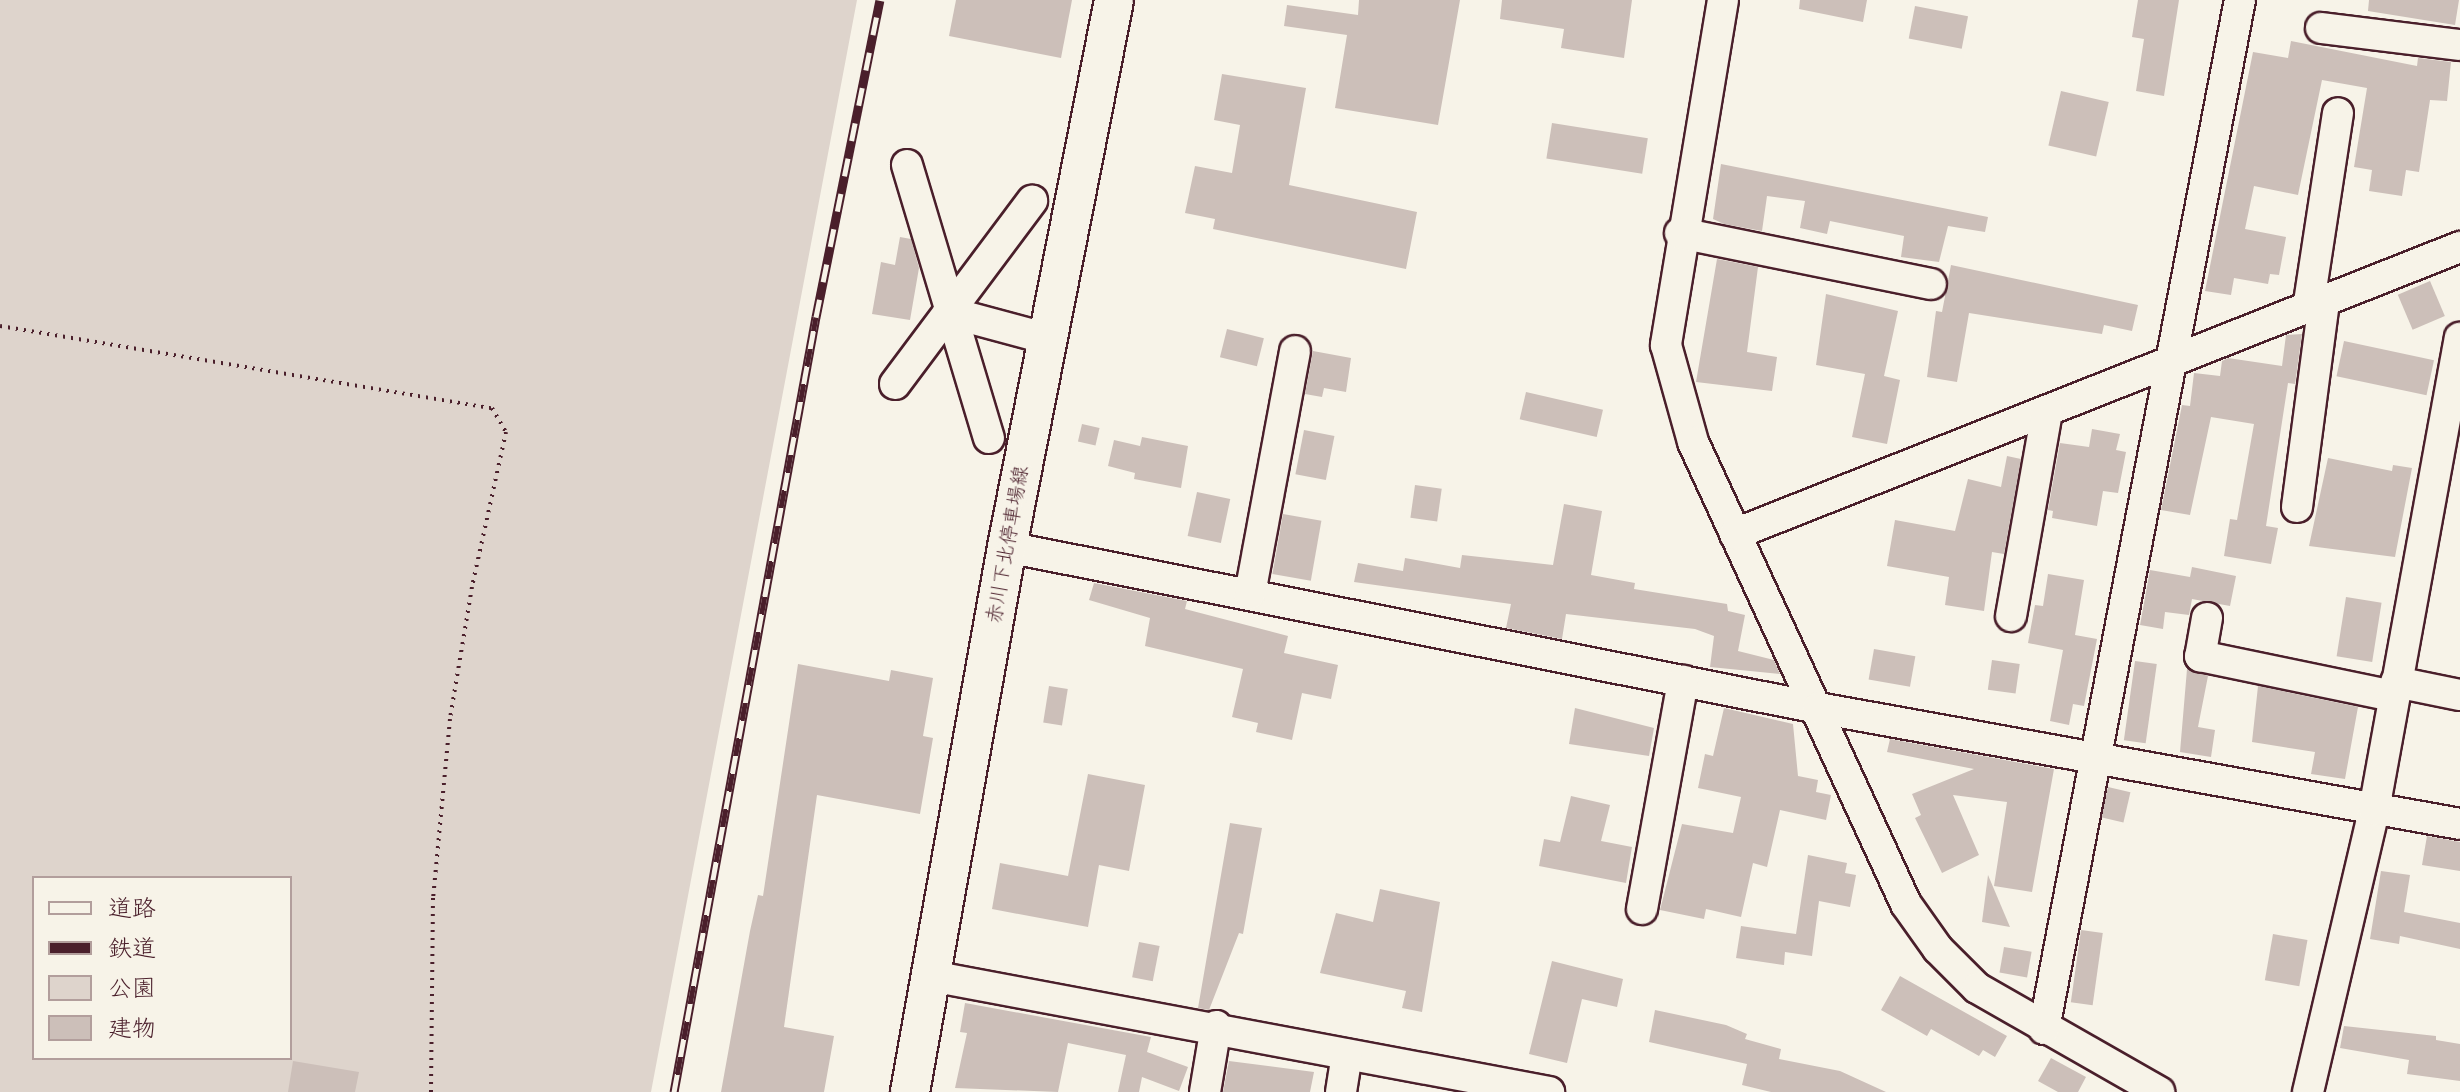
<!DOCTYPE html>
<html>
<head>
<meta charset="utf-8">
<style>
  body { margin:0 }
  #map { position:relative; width:2460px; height:1092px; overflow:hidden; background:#f7f3e8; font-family:Kalam,"Klee One",sans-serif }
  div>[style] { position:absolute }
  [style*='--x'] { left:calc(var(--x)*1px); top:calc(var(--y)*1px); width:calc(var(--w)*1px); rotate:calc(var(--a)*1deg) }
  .green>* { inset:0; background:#ded4cc }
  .building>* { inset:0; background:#ccbfb9; transform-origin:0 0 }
  .path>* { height:4px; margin-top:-2px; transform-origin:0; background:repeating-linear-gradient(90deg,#4a1f2b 0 2px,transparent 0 8px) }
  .roads { filter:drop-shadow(2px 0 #4a1f2b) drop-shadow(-2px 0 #4a1f2b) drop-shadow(0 2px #4a1f2b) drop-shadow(0 -2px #4a1f2b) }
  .minor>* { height:30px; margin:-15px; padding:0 15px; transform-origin:15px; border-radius:15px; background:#f7f3e8 }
  .major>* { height:38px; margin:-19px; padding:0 19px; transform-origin:19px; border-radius:19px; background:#f7f3e8 }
  .rail>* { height:9px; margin-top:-4.5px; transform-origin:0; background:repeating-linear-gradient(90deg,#f7f3e8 0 18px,#4a1f2b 0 36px); box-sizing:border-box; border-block:2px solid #4a1f2b }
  span { translate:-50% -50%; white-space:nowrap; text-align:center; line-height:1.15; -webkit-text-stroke:8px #f7f3e8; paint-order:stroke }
  .street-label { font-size:20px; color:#4a1f2b }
  .legend { position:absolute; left:32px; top:876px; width:260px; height:184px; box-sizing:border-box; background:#f7f3e8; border:2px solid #b29e9c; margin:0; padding:10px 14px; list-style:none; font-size:24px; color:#4a1f2b }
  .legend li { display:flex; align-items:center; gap:16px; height:40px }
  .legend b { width:40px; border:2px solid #b29e9c }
</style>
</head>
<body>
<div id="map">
  <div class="green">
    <div style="clip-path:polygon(evenodd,0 0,857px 0,651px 1092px,0 1092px,0 0,34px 878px,290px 878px,290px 1058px,34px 1058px,34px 878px)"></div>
  </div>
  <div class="building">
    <div style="clip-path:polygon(956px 0,1072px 0,1061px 58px,949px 36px)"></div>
    <div style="clip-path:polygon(1359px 0,1460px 0,1438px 125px,1335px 108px,1347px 35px,1284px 26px,1287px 5px,1358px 15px)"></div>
    <div style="clip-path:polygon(1502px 0,1632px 0,1624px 58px,1561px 48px,1564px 29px,1500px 19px)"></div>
    <div style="clip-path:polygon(1800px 0,1867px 0,1863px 22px,1799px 9px)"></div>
    <div style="clip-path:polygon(2138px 0,2179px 0,2164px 96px,2136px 91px,2144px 39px,2132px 37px)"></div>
    <div style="clip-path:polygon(2369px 0,2459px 0,2455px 25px,2368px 11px)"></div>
    <div style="left:1915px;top:6px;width:54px;height:33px;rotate:11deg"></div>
    <div style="clip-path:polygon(2291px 41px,2417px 66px,2418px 58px,2451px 62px,2447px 101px,2430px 100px,2419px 172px,2406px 170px,2402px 196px,2369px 191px,2372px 170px,2354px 167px,2367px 88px,2322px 80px,2298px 195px,2254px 186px,2245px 229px,2286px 237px,2279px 275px,2270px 274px,2268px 284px,2234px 278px,2231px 295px,2205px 291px,2253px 52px,2288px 58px)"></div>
    <div style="clip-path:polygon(1222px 74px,1306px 88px,1289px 185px,1417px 212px,1406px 269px,1213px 229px,1215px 219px,1185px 213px,1195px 166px,1232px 173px,1240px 125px,1214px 120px)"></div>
    <div style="left:2061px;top:91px;width:49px;height:56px;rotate:13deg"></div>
    <div style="left:1552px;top:123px;width:97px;height:36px;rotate:9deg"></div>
    <div style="clip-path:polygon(1721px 164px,1988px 217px,1985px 232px,1948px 226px,1939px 262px,1901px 257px,1904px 236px,1830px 221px,1827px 234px,1800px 228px,1805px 201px,1767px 196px,1762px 231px,1724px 224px,1713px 219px)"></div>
    <div style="clip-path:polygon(900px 237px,911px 239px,919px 268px,910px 320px,872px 314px,881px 262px,895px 265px)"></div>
    <div style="clip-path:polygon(1717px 259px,1758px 267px,1747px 352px,1777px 357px,1772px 391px,1696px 382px)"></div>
    <div style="clip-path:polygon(1951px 265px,2138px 305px,2132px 331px,2104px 325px,2102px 334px,1969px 313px,1957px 382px,1927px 377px,1936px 311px,1942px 312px)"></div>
    <div style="left:2430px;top:281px;width:38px;height:35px;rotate:67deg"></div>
    <div style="clip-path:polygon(1826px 294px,1898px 311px,1884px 376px,1900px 380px,1887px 444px,1852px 437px,1865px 374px,1816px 365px)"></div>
    <div style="left:1227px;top:329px;width:38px;height:29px;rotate:14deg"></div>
    <div style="clip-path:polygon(2302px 334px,2295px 384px,2288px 383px,2266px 526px,2278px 528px,2271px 564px,2224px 556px,2230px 519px,2237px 520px,2254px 424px,2211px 417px,2190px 515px,2161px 510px,2182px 405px,2190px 406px,2194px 373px,2220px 376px,2222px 361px,2228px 358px,2282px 366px,2286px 335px)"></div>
    <div style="left:2344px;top:341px;width:92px;height:36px;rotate:12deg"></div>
    <div style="clip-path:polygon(1313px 351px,1351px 358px,1346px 392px,1324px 388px,1322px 397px,1305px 394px)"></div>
    <div style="left:1526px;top:392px;width:79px;height:28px;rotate:13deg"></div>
    <div style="left:1082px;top:424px;width:18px;height:18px;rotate:13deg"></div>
    <div style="clip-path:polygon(2092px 429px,2120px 434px,2116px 450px,2126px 452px,2118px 493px,2103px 491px,2097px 526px,2052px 518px,2053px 511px,2048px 510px,2060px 443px,2089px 447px)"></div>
    <div style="left:1304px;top:430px;width:31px;height:45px;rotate:11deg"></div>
    <div style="clip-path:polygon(1142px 437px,1188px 446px,1181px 488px,1134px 479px,1135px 473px,1108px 466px,1114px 440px,1140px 446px)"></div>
    <div style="clip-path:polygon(2007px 456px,2021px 459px,2004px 554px,1992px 552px,1984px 611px,1945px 605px,1949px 577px,1887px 566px,1895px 520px,1955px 531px,1968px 479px,2001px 487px)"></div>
    <div style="clip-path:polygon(2328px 458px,2392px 471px,2393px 465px,2412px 468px,2395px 557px,2309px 546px)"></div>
    <div style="left:1415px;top:485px;width:27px;height:33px;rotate:8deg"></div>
    <div style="left:1197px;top:492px;width:34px;height:45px;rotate:12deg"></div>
    <div style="clip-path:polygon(1564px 504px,1602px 511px,1591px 575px,1635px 583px,1634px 589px,1727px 604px,1728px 611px,1745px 615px,1738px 651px,1774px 660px,1780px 674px,1710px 667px,1714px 636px,1695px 629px,1566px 614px,1562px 639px,1506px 628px,1511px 604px,1354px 582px,1358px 563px,1403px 571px,1405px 558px,1460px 568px,1462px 555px,1553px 565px)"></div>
    <div style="left:1283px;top:514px;width:39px;height:61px;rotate:10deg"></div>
    <div style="clip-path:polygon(2192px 567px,2236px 576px,2230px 606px,2192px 599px,2189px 615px,2165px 612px,2163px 629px,2140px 625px,2150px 570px,2190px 577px)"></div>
    <div style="clip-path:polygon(2048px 574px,2084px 580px,2075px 635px,2097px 639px,2084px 706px,2073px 704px,2069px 725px,2050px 721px,2063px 650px,2028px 643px,2035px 605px,2043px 606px)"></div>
    <div style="clip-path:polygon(1094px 583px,1187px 601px,1185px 609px,1288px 636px,1284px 653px,1338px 665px,1331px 699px,1302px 693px,1292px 740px,1256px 732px,1258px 723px,1232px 717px,1243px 669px,1145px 646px,1150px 618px,1089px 600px)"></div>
    <div style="left:2346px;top:597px;width:36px;height:60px;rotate:9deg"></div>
    <div style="left:1874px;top:649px;width:42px;height:31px;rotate:10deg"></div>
    <div style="left:1992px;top:660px;width:28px;height:30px;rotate:8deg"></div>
    <div style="left:2135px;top:661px;width:22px;height:80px;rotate:8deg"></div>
    <div style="clip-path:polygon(798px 664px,889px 681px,891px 670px,933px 678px,923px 736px,933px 738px,920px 814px,817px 795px,784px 1027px,834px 1036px,824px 1092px,721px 1092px,750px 931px,758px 895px,763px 896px)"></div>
    <div style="clip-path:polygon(2187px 669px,2208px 676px,2198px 727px,2215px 730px,2211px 757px,2180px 752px)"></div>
    <div style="left:1049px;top:686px;width:19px;height:37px;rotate:9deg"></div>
    <div style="clip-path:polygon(2258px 686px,2358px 707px,2345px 779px,2311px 774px,2315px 752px,2252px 742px)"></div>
    <div style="clip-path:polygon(1575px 708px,1654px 728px,1649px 756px,1569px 744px)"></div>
    <div style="clip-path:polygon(1724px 708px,1793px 724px,1798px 776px,1818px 780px,1816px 792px,1831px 795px,1826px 820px,1780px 810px,1767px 867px,1753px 863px,1741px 917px,1706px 909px,1704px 919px,1660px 910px,1682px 824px,1733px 833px,1741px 797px,1698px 788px,1705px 754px,1713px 756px)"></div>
    <div style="clip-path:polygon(1890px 739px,2054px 769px,2032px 892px,1994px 886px,2007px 802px,1953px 795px,1979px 855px,1942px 873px,1915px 818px,1921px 815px,1912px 794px,1974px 769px,1887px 752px)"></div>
    <div style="clip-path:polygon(1088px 774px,1145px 785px,1129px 871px,1099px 865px,1088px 927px,992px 909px,1000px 863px,1068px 876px)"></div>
    <div style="left:2108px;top:787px;width:23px;height:31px;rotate:13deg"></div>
    <div style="clip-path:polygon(1571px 796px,1610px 805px,1601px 841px,1632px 847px,1626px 883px,1539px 866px,1544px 839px,1560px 842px)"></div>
    <div style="clip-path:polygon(1230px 823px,1262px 828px,1243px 934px,1239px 933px,1209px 1010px,1198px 1008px)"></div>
    <div style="clip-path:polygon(2427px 836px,2460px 842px,2460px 871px,2422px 865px)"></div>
    <div style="clip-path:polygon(1808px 855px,1847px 863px,1845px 873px,1856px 875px,1850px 907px,1819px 901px,1812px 956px,1785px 952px,1784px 965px,1736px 958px,1741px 926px,1796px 934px)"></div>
    <div style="clip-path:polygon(2381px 871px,2410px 875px,2404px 912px,2460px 923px,2460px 949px,2400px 936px,2399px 944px,2370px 939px)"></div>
    <div style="clip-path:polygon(1988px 875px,2010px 927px,1982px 922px)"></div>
    <div style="clip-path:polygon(1380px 889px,1440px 902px,1422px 1012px,1402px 1008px,1406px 991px,1320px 973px,1336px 913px,1373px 922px)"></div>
    <div style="left:2081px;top:930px;width:22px;height:73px;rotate:8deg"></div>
    <div style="left:2273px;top:934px;width:35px;height:47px;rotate:10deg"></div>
    <div style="left:1139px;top:942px;width:21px;height:36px;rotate:11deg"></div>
    <div style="left:2004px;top:947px;width:28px;height:26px;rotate:10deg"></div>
    <div style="clip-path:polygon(1552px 961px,1623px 979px,1617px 1007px,1582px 999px,1567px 1063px,1529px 1054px)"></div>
    <div style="clip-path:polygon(1900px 976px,2007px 1036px,1995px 1057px,1983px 1050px,1979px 1056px,1931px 1029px,1927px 1036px,1881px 1010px)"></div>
    <div style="clip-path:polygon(965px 1003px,1151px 1037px,1147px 1052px,1188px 1067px,1179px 1091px,1142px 1077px,1139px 1092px,1118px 1092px,1126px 1055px,1068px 1043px,1058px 1092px,955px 1088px,967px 1033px,960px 1032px)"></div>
    <div style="clip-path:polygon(1655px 1010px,1726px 1025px,1747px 1034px,1745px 1039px,1781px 1049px,1779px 1059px,1840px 1071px,1886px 1092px,1771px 1092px,1742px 1085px,1747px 1064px,1649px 1042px)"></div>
    <div style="clip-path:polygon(2344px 1026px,2436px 1036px,2436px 1040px,2460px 1044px,2460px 1081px,2407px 1074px,2409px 1060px,2340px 1048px)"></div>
    <div style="clip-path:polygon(2051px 1058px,2086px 1077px,2078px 1092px,2058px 1092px,2038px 1081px)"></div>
    <div style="clip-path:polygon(293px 1061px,359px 1072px,355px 1092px,288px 1092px)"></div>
    <div style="clip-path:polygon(1229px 1061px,1314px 1072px,1310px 1092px,1223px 1092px)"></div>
  </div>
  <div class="path">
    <div style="--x:0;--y:326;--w:499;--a:9.5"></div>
    <div style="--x:492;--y:408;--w:28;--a:60"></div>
    <div style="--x:506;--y:432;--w:159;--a:102.4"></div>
    <div style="--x:472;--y:587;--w:134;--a:99.5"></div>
    <div style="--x:450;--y:719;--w:180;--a:95.4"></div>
    <div style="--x:433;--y:898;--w:194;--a:90.6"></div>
  </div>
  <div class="roads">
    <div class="minor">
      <div style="--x:1723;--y:0;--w:350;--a:99.4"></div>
      <div style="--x:1666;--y:345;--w:101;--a:74.4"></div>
      <div style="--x:1693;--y:442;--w:509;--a:65.25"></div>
      <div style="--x:1906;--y:904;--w:55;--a:54.6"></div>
      <div style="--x:1938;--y:949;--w:55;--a:45"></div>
      <div style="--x:1977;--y:988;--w:210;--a:29.7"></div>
      <div style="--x:2321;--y:28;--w:140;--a:7"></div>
      <div style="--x:907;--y:165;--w:285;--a:73.3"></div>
      <div style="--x:1680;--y:233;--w:256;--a:11.5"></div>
      <div style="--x:2308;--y:309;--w:198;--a:-81.3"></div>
      <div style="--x:948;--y:312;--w:104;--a:15.1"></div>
      <div style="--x:895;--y:384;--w:229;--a:-53.2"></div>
      <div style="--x:2297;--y:507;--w:207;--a:-82.5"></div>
      <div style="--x:1735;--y:534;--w:780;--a:-21.6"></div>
      <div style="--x:1007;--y:547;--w:827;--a:11.23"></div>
      <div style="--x:1818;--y:708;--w:652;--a:10.24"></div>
      <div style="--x:1250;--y:594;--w:247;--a:-79.5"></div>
      <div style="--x:2011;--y:616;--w:207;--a:-80"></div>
      <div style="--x:2207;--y:618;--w:39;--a:100"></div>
      <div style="--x:2200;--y:656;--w:197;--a:11.7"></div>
      <div style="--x:2396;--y:682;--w:65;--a:11.5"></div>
      <div style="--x:1642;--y:909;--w:232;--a:-79.8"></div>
      <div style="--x:931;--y:976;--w:629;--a:10.63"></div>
      <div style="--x:2044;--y:1029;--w:1048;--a:-79.22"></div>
      <div style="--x:1205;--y:1092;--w:67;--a:-80.5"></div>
      <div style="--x:1341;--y:1092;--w:38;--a:-81"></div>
      <div style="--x:2308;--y:1092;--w:290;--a:-76.8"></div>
      <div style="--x:2374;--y:810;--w:480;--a:-79.7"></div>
    </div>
    <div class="major">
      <div style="--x:910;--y:1092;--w:554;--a:-79.91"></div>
      <div style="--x:1007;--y:547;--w:557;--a:-78.93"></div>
    </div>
  </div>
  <div class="rail">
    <div style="--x:674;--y:1092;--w:788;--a:-79.62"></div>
    <div style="--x:816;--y:317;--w:323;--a:-78.6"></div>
  </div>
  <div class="street-label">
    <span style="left:1009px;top:545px;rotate:-80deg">赤川下北停車場線</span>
  </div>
  <ul class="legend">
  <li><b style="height:10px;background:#f7f3e8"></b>道路</li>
  <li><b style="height:10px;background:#4a1f2b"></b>鉄道</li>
  <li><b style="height:22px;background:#ded4cc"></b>公園</li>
  <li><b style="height:22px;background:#ccbfb9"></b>建物</li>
  </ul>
</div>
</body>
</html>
